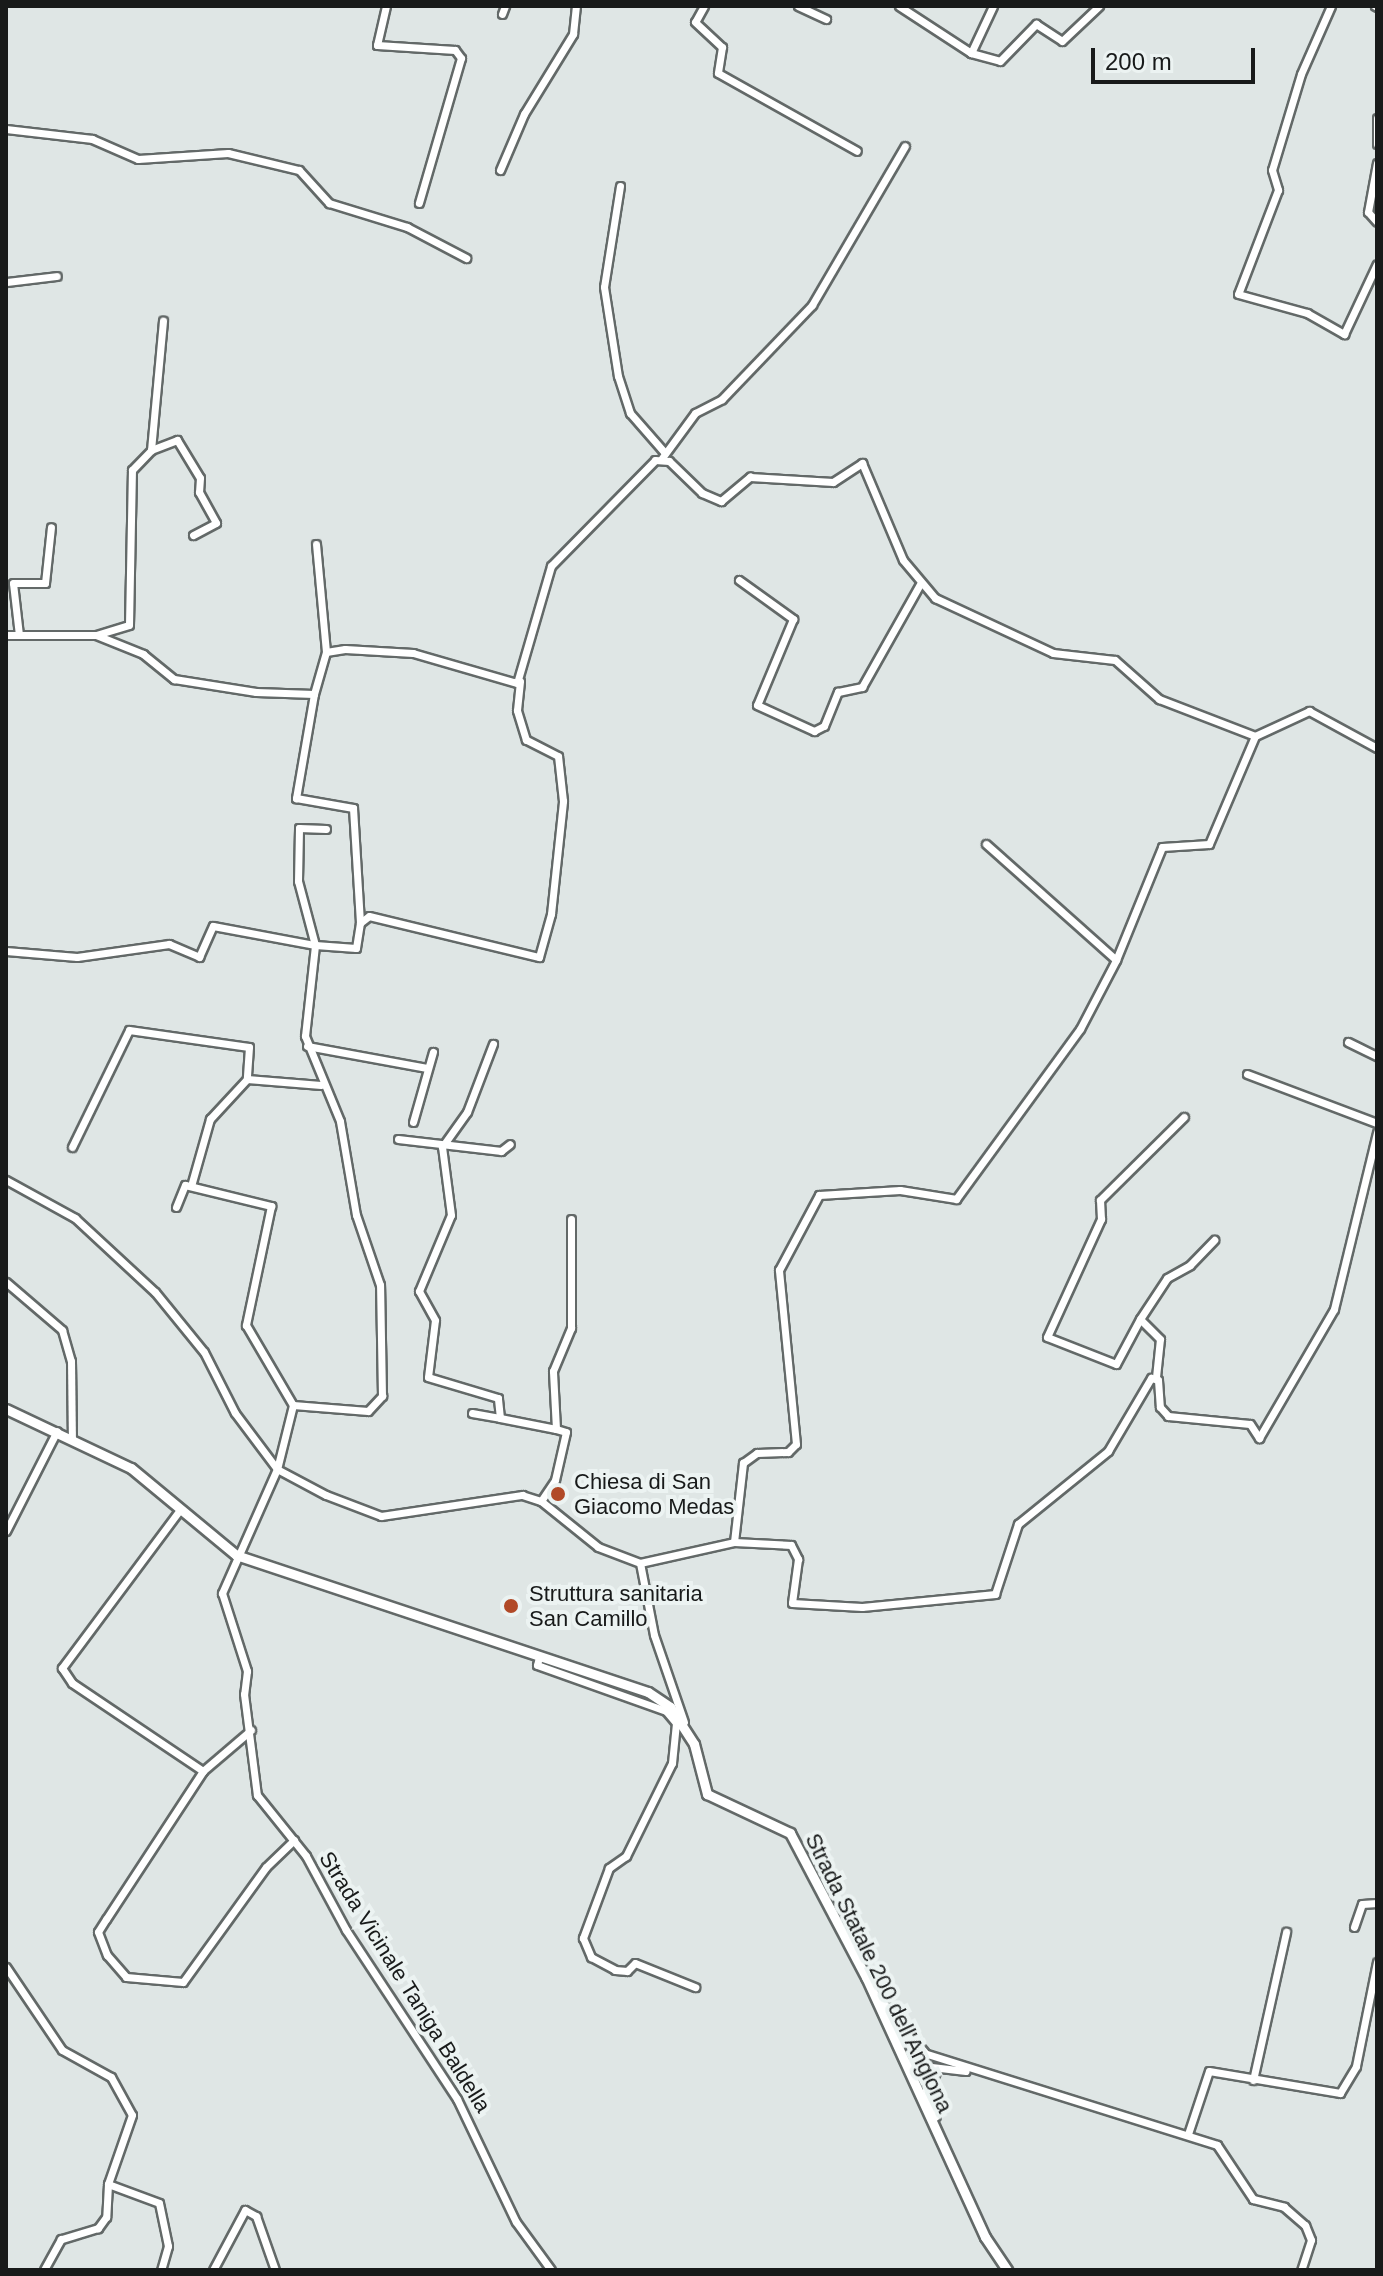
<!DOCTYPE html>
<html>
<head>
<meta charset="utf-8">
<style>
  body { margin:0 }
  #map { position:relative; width:1383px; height:2276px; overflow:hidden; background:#dfe6e5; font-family:Arial,sans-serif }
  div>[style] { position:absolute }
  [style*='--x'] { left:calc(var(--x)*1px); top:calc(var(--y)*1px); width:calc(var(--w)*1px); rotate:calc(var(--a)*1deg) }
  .roads { filter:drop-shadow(2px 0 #636968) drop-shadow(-2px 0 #636968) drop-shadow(0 2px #636968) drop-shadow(0 -2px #636968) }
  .minor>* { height:7px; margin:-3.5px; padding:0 3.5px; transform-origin:3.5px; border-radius:3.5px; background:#fff }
  .major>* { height:9px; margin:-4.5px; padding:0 4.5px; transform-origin:4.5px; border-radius:4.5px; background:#fff }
  .dots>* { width:22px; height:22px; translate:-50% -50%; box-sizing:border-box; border:4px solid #ecf3f2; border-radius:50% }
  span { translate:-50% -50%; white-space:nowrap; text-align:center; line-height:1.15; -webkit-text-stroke:8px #ecf3f2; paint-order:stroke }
  .poi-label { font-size:22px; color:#181a1a }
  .left { translate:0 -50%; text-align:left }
  .street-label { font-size:22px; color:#181a1a }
  .frame { position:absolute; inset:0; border:8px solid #181a1a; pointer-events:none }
  .scale { position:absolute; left:1091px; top:48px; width:164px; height:36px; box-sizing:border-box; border:4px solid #181a1a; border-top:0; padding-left:10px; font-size:24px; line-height:28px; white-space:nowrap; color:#181a1a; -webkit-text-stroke:6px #ecf3f2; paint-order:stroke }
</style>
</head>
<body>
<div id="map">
  <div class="roads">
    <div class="minor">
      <div style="--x:386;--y:6;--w:40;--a:103"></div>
      <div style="--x:377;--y:45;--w:78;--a:3.7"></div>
      <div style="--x:455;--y:50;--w:10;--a:53"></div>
      <div style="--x:461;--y:58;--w:151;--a:106.2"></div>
      <div style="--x:704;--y:6;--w:18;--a:119"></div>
      <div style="--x:695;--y:22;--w:37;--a:43"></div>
      <div style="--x:722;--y:47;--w:26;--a:99"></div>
      <div style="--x:718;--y:73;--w:159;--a:29.3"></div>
      <div style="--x:798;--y:6;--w:31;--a:25"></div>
      <div style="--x:899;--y:6;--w:86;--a:33.1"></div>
      <div style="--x:971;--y:53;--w:30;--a:15"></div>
      <div style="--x:1000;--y:61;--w:52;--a:-45.8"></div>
      <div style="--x:1036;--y:24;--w:31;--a:33"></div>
      <div style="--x:1062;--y:41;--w:51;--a:-43.4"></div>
      <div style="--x:1331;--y:6;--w:74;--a:113.8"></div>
      <div style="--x:1301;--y:74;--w:100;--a:106.8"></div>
      <div style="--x:1272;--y:170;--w:21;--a:73"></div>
      <div style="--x:1278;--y:190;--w:111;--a:111"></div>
      <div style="--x:1238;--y:294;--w:72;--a:15.4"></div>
      <div style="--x:1307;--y:313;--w:43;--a:29.6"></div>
      <div style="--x:1344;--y:334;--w:77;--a:-64.8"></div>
      <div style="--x:1375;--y:6;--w:2;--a:27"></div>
      <div style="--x:502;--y:14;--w:9;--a:-69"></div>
      <div style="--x:971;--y:53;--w:52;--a:-64.9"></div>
      <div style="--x:1377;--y:118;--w:26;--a:90"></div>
      <div style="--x:6;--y:129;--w:87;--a:6.6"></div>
      <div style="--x:92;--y:139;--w:50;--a:23.5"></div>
      <div style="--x:138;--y:159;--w:90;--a:-3.8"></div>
      <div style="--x:228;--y:153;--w:73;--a:13.5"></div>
      <div style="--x:299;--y:170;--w:45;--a:47.7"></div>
      <div style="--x:329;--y:203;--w:82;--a:17.1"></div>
      <div style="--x:407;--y:227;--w:67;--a:27.7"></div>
      <div style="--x:1377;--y:163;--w:50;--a:100.4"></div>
      <div style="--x:1368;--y:212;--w:13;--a:48"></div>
      <div style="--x:500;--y:170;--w:61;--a:-66.8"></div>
      <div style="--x:524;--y:114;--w:94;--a:-58.5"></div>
      <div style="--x:573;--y:34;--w:28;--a:-84"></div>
      <div style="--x:620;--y:186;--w:102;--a:99"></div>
      <div style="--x:604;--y:287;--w:90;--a:81.1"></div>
      <div style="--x:618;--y:376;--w:39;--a:72"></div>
      <div style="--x:630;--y:413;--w:53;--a:48.8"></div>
      <div style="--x:6;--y:282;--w:51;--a:-6.7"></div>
      <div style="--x:151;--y:450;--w:28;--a:-21"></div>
      <div style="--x:177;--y:440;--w:44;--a:58.8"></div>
      <div style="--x:200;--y:478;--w:14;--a:94"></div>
      <div style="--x:199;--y:492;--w:35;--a:61"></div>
      <div style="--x:216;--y:523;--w:26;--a:152"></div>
      <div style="--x:662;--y:458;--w:56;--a:-53.7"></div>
      <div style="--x:695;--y:413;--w:30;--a:-27"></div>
      <div style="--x:722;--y:399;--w:130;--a:-46.2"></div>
      <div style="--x:812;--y:305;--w:184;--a:-59.7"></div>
      <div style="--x:316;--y:544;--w:108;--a:84.7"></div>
      <div style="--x:739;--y:580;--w:67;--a:35.8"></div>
      <div style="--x:793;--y:619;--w:93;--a:112.7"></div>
      <div style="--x:757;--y:705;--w:63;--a:24.5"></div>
      <div style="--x:814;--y:731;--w:11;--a:-27"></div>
      <div style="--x:824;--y:726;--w:37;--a:-68"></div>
      <div style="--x:838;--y:692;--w:25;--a:-12"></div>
      <div style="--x:862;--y:687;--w:118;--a:-60.6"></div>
      <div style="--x:6;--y:635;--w:90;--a:0"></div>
      <div style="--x:96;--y:635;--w:51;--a:22"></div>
      <div style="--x:143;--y:654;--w:40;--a:39"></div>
      <div style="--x:174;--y:679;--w:83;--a:9"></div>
      <div style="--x:256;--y:692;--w:58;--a:2"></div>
      <div style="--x:314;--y:694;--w:44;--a:-74.1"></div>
      <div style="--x:326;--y:652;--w:19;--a:-9"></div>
      <div style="--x:345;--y:649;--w:68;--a:3.4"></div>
      <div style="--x:413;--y:653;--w:108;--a:16.1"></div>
      <div style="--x:517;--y:683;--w:122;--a:-73.8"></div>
      <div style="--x:551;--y:566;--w:148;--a:-45.5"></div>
      <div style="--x:655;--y:460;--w:14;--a:4"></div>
      <div style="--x:669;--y:461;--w:46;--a:44.1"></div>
      <div style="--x:702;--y:493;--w:21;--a:23"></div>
      <div style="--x:721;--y:501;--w:38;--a:-40"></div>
      <div style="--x:750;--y:477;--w:83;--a:3.4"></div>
      <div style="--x:833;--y:482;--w:35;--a:-33"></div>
      <div style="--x:862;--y:463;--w:105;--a:67.1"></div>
      <div style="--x:903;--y:560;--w:50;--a:49.9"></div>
      <div style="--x:935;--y:598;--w:130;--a:25"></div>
      <div style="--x:1053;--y:653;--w:62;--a:6.4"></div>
      <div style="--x:1115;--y:660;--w:59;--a:41.6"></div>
      <div style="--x:1159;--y:699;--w:103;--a:21.1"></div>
      <div style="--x:19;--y:635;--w:52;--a:-96.6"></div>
      <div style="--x:13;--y:583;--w:32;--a:0"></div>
      <div style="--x:45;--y:583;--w:56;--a:-83.9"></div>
      <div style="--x:96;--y:635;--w:34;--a:-17"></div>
      <div style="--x:129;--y:625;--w:155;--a:-88.9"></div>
      <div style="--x:132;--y:470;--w:28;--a:-46"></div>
      <div style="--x:151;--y:450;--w:130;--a:-84.7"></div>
      <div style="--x:314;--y:694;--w:106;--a:99.8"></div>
      <div style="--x:296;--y:798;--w:58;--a:10"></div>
      <div style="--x:353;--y:808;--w:115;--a:86.5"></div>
      <div style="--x:986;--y:844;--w:174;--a:41.7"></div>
      <div style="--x:6;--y:951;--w:71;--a:4.8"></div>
      <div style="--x:77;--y:957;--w:93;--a:-8"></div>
      <div style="--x:169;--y:944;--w:33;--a:23"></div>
      <div style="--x:199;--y:957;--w:34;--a:-66"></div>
      <div style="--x:213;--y:926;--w:104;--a:10.6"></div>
      <div style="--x:315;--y:945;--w:66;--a:-104.9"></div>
      <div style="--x:298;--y:881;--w:53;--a:-88.9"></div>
      <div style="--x:299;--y:828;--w:27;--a:2"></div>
      <div style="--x:1348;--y:1042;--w:32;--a:26"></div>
      <div style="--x:307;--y:1046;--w:122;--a:10.4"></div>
      <div style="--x:1247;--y:1074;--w:139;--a:20.7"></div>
      <div style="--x:413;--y:1122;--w:73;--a:-74.1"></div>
      <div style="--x:398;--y:1139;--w:104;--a:6.6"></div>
      <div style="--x:501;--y:1151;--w:11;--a:-38"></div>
      <div style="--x:72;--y:1147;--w:130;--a:-64"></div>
      <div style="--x:129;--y:1030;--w:121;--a:8.1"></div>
      <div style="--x:249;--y:1047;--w:32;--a:94"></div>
      <div style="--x:6;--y:1180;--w:79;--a:28.8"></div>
      <div style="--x:75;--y:1218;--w:109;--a:42.8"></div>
      <div style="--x:155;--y:1292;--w:77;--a:50.8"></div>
      <div style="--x:204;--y:1352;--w:68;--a:63.1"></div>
      <div style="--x:235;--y:1413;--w:70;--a:53.1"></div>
      <div style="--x:277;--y:1469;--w:55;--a:28"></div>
      <div style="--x:326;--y:1495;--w:59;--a:20.9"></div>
      <div style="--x:381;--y:1516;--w:143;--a:-8.5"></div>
      <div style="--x:522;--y:1495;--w:20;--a:18"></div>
      <div style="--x:541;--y:1501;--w:73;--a:38.9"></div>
      <div style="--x:598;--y:1547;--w:45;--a:20.9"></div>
      <div style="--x:640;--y:1563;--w:96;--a:-12.6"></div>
      <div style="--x:734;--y:1542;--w:57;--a:3"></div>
      <div style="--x:791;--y:1545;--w:16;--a:63"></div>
      <div style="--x:798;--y:1559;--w:44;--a:97.8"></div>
      <div style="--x:792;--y:1603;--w:70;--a:3.3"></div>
      <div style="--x:862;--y:1607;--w:134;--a:-5.6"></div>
      <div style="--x:995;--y:1594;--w:74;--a:-71.8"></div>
      <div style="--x:1018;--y:1524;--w:116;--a:-39"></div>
      <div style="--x:1108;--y:1451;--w:85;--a:-59.5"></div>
      <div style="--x:1151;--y:1378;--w:7;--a:16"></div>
      <div style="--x:1158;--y:1380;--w:27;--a:86"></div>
      <div style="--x:1160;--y:1407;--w:12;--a:48"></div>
      <div style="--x:1168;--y:1416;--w:82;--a:5.6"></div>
      <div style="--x:1250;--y:1424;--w:17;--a:57"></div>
      <div style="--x:1259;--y:1438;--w:149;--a:-59.8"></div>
      <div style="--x:1334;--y:1309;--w:182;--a:-76.3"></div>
      <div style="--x:191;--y:1186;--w:70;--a:-74.2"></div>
      <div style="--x:210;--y:1119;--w:54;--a:-47.2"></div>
      <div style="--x:247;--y:1079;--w:74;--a:4.6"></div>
      <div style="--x:176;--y:1207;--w:24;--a:-68"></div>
      <div style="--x:185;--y:1185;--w:89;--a:13.7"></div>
      <div style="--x:271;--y:1206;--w:122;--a:101.9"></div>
      <div style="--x:246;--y:1325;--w:93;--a:59.6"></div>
      <div style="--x:6;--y:1282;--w:74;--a:40.6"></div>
      <div style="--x:62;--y:1330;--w:32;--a:74"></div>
      <div style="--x:71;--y:1361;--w:77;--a:89.3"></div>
      <div style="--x:1140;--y:1319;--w:49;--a:-56.6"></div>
      <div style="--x:1167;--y:1278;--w:26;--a:-29"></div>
      <div style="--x:1190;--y:1265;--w:35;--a:-46"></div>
      <div style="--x:1156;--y:1377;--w:38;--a:-84"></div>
      <div style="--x:1160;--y:1339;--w:28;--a:-135"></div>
      <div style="--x:1140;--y:1319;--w:51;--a:118.1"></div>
      <div style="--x:1116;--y:1364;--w:74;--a:-158.6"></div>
      <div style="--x:1047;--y:1337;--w:130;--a:-65.4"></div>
      <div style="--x:1101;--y:1219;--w:19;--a:-93"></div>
      <div style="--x:1100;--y:1200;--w:118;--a:-44.7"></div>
      <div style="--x:293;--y:1405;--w:75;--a:4.6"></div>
      <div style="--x:368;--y:1411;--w:21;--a:-47"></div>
      <div style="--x:382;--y:1396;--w:111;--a:-91"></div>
      <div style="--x:380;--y:1285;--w:74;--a:-108.9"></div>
      <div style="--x:356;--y:1215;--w:95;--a:-99.7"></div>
      <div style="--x:340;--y:1121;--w:92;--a:-112.4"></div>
      <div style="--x:305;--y:1036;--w:92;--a:-83.7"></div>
      <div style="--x:315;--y:945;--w:41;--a:4.2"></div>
      <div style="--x:356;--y:948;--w:25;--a:-81"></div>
      <div style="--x:360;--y:923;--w:11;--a:-38"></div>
      <div style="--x:369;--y:916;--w:175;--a:13.6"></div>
      <div style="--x:539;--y:957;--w:45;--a:-74.4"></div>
      <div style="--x:551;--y:914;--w:114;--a:-83.9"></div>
      <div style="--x:563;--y:801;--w:45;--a:-96.3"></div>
      <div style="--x:558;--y:756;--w:36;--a:-153"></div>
      <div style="--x:526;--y:740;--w:31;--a:-107"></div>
      <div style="--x:517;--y:710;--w:29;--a:-84"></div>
      <div style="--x:293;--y:1405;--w:66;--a:104"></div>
      <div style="--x:277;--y:1469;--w:136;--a:113.9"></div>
      <div style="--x:222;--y:1593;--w:82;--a:72.2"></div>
      <div style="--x:247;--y:1671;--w:23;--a:97"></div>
      <div style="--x:244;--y:1694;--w:102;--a:82.7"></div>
      <div style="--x:257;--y:1795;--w:78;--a:51.2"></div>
      <div style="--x:306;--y:1856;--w:84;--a:61.6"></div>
      <div style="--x:346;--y:1930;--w:202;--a:56.7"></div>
      <div style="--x:457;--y:2099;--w:136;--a:64.4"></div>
      <div style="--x:516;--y:2222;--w:59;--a:53.9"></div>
      <div style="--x:472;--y:1413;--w:28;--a:10"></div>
      <div style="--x:500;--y:1418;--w:20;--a:-96"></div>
      <div style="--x:498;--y:1398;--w:73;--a:-163.3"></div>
      <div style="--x:428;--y:1377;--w:57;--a:-83"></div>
      <div style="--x:435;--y:1320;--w:33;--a:-119"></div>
      <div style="--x:419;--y:1291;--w:82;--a:-67.2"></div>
      <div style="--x:451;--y:1215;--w:69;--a:-97.5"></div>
      <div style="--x:442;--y:1147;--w:43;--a:-54.5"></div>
      <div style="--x:467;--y:1112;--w:73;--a:-69.1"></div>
      <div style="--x:500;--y:1418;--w:57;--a:11.1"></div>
      <div style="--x:541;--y:1501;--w:25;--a:-56"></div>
      <div style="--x:555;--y:1480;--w:49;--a:-77.1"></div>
      <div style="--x:566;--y:1432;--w:10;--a:-163"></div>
      <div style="--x:556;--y:1429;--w:58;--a:-93"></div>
      <div style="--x:553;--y:1371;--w:47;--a:-67.3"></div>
      <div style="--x:571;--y:1328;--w:109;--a:-90"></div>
      <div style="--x:179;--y:1511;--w:196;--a:126.7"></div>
      <div style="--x:62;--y:1668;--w:18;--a:56"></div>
      <div style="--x:72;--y:1683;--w:158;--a:33.9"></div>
      <div style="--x:6;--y:1531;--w:112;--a:-63"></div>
      <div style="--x:734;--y:1542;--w:80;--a:-83.5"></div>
      <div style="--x:743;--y:1463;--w:17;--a:-36"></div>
      <div style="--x:757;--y:1453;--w:31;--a:-2"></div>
      <div style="--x:788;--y:1452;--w:11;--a:-45"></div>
      <div style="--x:796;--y:1444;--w:175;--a:-95.6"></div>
      <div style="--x:779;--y:1270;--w:85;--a:-61.9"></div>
      <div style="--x:819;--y:1195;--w:81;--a:-3.5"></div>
      <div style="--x:900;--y:1190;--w:57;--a:9.1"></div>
      <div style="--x:956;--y:1199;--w:210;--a:-53.9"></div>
      <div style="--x:1080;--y:1029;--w:78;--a:-62.4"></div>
      <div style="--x:1116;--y:960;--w:122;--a:-67.8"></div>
      <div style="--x:1162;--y:847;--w:47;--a:-3.7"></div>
      <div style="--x:1209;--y:844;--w:117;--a:-66.9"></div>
      <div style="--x:1255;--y:736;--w:60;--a:-24.8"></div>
      <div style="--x:1309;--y:711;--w:77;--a:28.6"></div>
      <div style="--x:640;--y:1563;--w:73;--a:79"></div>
      <div style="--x:654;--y:1635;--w:92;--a:71"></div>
      <div style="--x:539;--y:1657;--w:8;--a:104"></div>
      <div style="--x:537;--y:1665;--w:137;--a:19.6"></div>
      <div style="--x:666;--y:1711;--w:16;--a:50"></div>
      <div style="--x:676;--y:1723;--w:40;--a:95.7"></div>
      <div style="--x:672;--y:1763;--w:104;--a:116.3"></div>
      <div style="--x:626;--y:1856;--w:21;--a:145"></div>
      <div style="--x:609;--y:1868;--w:75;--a:110.4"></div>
      <div style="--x:583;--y:1938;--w:21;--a:67"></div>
      <div style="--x:591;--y:1957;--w:27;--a:28"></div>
      <div style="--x:615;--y:1970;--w:12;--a:5"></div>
      <div style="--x:627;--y:1971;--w:11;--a:-45"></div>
      <div style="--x:635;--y:1963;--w:65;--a:21.8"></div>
      <div style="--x:251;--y:1730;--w:63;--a:139.5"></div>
      <div style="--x:203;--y:1771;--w:177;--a:123.2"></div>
      <div style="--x:106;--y:1919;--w:15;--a:122"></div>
      <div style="--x:98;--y:1932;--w:25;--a:69"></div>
      <div style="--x:107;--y:1955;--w:29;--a:49"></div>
      <div style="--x:126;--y:1977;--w:57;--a:5"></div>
      <div style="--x:183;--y:1982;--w:142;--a:-54.2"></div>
      <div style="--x:266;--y:1867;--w:39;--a:-44"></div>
      <div style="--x:1354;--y:1927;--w:24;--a:-71"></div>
      <div style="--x:1362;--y:1904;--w:15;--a:-4"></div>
      <div style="--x:6;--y:1967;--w:100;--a:56"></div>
      <div style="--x:62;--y:2050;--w:56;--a:28.9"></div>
      <div style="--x:111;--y:2077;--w:43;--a:61.1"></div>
      <div style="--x:132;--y:2115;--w:73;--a:109.2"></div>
      <div style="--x:108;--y:2184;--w:33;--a:93"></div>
      <div style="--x:106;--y:2217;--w:14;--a:126"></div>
      <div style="--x:98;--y:2228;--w:39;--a:163"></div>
      <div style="--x:61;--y:2239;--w:35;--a:119"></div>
      <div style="--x:906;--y:2064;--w:21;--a:-31"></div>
      <div style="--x:924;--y:2053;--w:307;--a:17.4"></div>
      <div style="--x:1217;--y:2145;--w:65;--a:56.3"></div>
      <div style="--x:1253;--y:2199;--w:32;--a:14"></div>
      <div style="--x:1284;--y:2207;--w:28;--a:41"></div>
      <div style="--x:1305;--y:2225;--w:16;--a:68"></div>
      <div style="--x:1311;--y:2240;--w:32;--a:108"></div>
      <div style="--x:906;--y:2064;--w:60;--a:6.7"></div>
      <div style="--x:1253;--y:2080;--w:152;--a:-77.4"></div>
      <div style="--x:1188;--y:2134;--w:66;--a:-71.6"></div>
      <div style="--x:1209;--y:2071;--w:133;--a:9.5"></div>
      <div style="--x:1340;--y:2093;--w:31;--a:-59"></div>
      <div style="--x:1356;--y:2066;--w:106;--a:-78.6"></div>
      <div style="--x:108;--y:2184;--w:54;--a:20.4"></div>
      <div style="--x:159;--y:2203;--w:44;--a:78.2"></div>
      <div style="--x:168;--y:2246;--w:25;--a:106"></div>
      <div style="--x:213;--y:2270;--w:68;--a:-61.9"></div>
      <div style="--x:245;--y:2210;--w:13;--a:29"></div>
      <div style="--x:256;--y:2216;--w:57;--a:70.6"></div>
    </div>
    <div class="major">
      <div style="--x:6;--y:1409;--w:138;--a:25.3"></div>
      <div style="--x:131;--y:1468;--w:136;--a:39.6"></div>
      <div style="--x:236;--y:1555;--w:434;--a:18.4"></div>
      <div style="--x:648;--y:1692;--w:27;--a:34"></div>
      <div style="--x:670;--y:1707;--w:44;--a:57"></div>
      <div style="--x:694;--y:1744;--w:52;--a:75.4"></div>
      <div style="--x:707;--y:1794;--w:92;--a:25.2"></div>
      <div style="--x:790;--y:1833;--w:163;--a:62.2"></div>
      <div style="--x:866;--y:1977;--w:286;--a:65.4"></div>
      <div style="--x:985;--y:2237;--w:40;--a:56"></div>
      <div style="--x:883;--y:2004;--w:64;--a:50.1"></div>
      <div style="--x:935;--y:2116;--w:28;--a:-107"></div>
      <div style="--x:927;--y:2089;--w:19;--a:-65"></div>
    </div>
  </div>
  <div class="dots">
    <div style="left:558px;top:1494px;background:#b14927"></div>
    <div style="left:511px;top:1606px;background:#b14927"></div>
  </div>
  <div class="poi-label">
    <span class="left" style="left:574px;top:1494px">Chiesa di San<br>Giacomo Medas</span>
    <span class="left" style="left:529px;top:1606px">Struttura sanitaria<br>San Camillo</span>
  </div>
  <div class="street-label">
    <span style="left:879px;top:1973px;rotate:64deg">Strada Statale 200 dell'Anglona</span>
    <span style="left:405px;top:1982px;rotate:58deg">Strada Vicinale Taniga Baldella</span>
  </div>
  <div class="frame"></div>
  <div class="scale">200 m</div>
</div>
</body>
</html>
